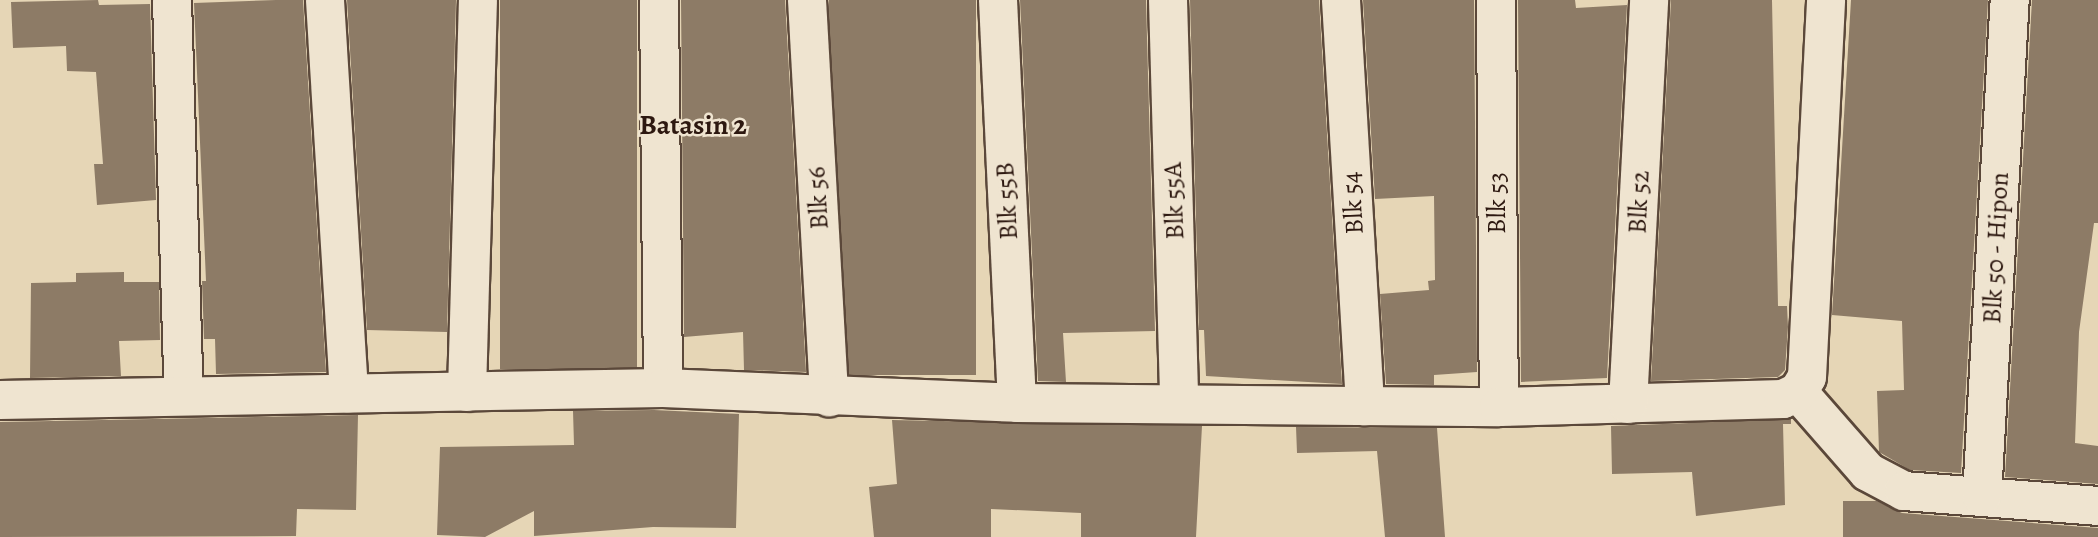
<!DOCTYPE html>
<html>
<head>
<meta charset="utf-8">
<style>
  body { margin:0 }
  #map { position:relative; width:2098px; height:537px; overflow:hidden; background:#e6d6b6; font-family:Alegreya,serif }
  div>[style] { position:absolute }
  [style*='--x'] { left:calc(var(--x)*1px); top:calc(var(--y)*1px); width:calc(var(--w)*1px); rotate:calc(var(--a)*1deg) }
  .building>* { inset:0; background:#8d7b66; transform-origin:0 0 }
  .roads { filter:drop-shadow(2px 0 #5b483a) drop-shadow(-2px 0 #5b483a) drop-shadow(0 2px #5b483a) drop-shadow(0 -2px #5b483a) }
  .minor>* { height:38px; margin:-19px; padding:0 19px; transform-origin:19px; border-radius:19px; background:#efe4d0 }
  span { translate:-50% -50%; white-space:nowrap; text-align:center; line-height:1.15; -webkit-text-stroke:5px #efe4d0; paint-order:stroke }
  .street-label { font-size:26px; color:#2d1810 }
  .neighbourhood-label { font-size:28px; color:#2d1810; font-weight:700 }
</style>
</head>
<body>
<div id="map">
  <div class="building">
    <div style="clip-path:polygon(98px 0,99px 5px,150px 4px,156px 200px,97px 205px,94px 164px,103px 164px,96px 72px,67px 71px,66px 46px,13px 48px,11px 2px)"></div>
    <div style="clip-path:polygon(276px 0,303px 0,326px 372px,216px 374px,215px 339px,204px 339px,202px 281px,206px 281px,194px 3px)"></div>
    <div style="clip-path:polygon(347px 0,456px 0,447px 332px,367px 330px)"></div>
    <div style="left:500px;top:0;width:137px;height:369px"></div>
    <div style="clip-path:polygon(681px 0,785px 0,806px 372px,744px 370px,743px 332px,684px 337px)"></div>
    <div style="left:829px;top:0;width:147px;height:375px"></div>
    <div style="clip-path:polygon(1020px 0,1146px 0,1155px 331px,1063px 333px,1066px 382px,1038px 381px)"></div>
    <div style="clip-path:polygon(1190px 0,1319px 0,1342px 384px,1206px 376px,1204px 330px,1199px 330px)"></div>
    <div style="clip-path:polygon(1363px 0,1474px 0,1477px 372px,1434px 375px,1434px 385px,1386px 384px,1380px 294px,1429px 290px,1428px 281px,1435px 280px,1434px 196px,1375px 199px)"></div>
    <div style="clip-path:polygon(1518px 0,1575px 0,1576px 8px,1627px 5px,1607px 378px,1521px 382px)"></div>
    <div style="clip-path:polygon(1671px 0,1772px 0,1778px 306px,1787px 306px,1788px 327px,1785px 370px,1778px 377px,1651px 381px)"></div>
    <div style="clip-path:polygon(1851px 0,1988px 0,1961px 473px,1910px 470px,1879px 452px,1877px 391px,1904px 390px,1902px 321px,1832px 315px)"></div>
    <div style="clip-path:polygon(2032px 0,2098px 0,2098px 223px,2094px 223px,2079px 332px,2075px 443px,2098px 446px,2098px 484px,2005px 477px)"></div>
    <div style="clip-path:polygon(124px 272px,124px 282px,159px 282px,160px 340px,119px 341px,121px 376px,30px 378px,31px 283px,76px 282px,76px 273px)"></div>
    <div style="clip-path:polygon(654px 410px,739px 414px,736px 528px,653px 527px,534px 536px,534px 511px,485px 537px,437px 535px,440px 447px,574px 445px,573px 411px)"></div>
    <div style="clip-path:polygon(358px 415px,356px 510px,297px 509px,296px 536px,0 537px,0 422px)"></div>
    <div style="clip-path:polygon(1791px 419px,1791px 424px,1783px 424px,1785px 505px,1696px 516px,1692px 472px,1612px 474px,1611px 426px)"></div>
    <div style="clip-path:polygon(892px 420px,1202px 426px,1196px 537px,1081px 537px,1081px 513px,991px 509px,991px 537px,874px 537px,869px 487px,897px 484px)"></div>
    <div style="clip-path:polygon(1296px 427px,1437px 428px,1445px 537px,1385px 537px,1377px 451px,1297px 453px)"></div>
    <div style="clip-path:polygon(1843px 501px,1877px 501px,1902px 513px,2098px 528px,2098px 537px,1843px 537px)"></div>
  </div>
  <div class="roads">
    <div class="minor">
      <div style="--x:172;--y:0;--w:395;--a:88.3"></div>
      <div style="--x:325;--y:0;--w:394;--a:86.5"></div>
      <div style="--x:659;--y:0;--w:388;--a:89.4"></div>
      <div style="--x:807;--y:0;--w:398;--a:86.8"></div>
      <div style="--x:998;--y:0;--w:403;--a:87.3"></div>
      <div style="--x:1168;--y:0;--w:402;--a:88.4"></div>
      <div style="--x:1341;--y:0;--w:407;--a:86.6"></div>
      <div style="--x:1496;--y:0;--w:407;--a:89.6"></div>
      <div style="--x:467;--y:392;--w:392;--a:-88.4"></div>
      <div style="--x:1798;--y:392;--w:17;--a:-59"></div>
      <div style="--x:1807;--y:377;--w:377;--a:-87.1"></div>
      <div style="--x:1798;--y:392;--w:106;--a:48.8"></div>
      <div style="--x:1868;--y:472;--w:41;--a:27.8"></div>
      <div style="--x:1904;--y:491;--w:195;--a:4.4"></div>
      <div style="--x:0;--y:400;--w:663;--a:-1.04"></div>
      <div style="--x:663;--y:388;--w:354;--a:2.4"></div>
      <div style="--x:1017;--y:403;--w:482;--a:0.5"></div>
      <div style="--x:1499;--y:407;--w:284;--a:-1.6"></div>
      <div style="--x:1783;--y:399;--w:17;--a:-25"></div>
      <div style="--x:1628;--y:404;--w:405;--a:-87"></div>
      <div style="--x:1982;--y:496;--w:497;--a:-86.8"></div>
    </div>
  </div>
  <div class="street-label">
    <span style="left:818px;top:198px;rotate:-93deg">Blk 56</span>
    <span style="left:1007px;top:201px;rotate:-93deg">Blk 55B</span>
    <span style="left:1174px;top:201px;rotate:-92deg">Blk 55A</span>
    <span style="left:1639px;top:202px;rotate:-87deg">Blk 52</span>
    <span style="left:1353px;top:203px;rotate:-93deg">Blk 54</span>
    <span style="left:1497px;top:203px;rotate:-90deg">Blk 53</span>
    <span style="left:1996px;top:248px;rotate:-87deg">Blk 50 - Hipon</span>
  </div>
  <div class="neighbourhood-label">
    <span style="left:693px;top:125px">Batasin 2</span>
  </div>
</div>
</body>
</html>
